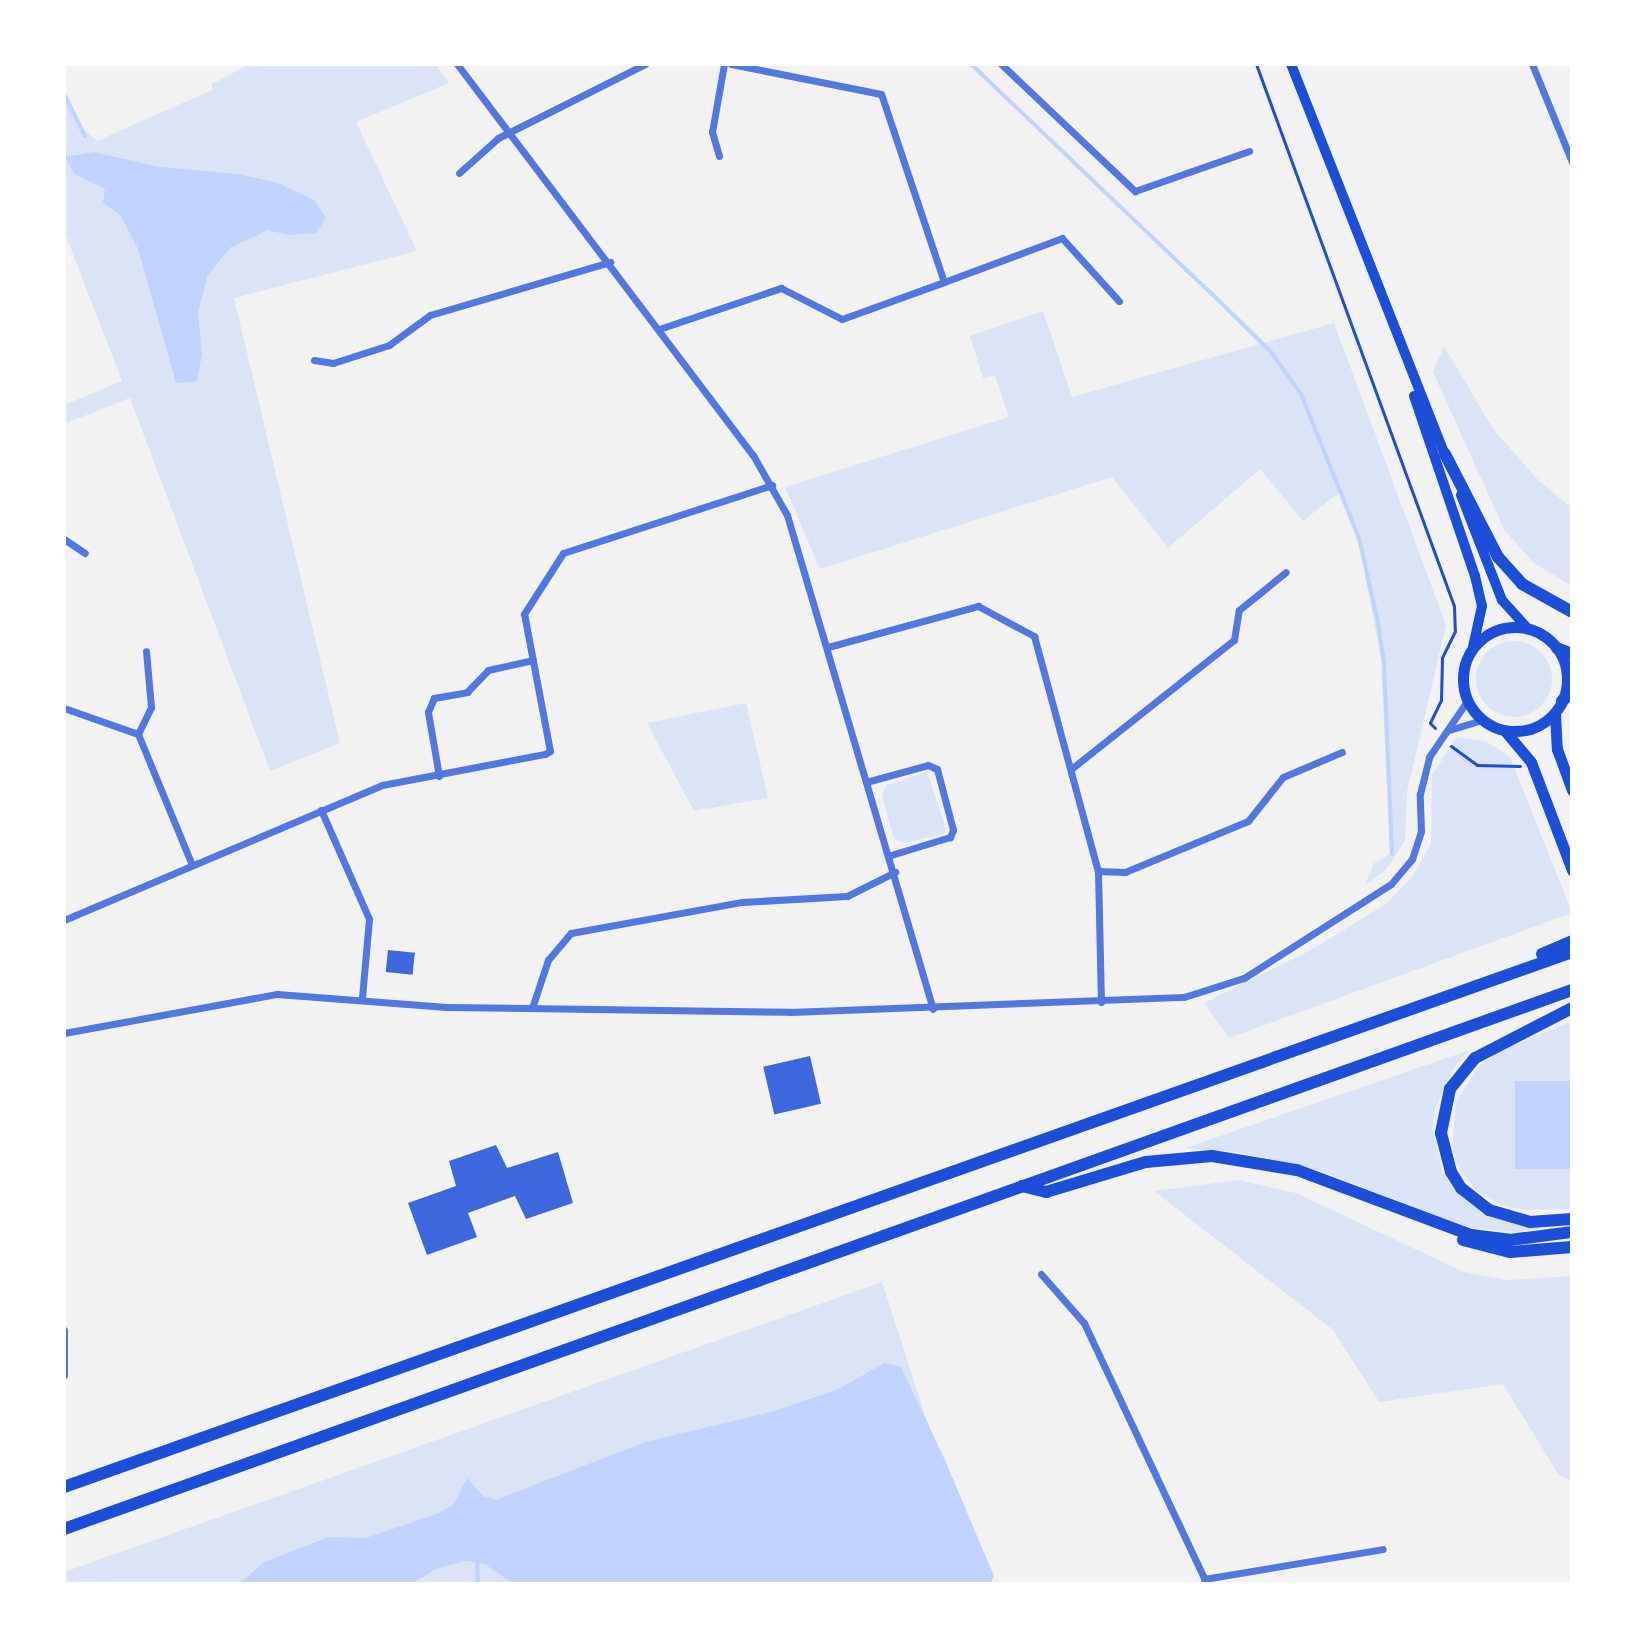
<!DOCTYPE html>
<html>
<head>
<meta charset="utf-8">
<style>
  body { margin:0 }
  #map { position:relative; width:1636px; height:1648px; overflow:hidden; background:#f2f2f2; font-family:"Nunito Sans",sans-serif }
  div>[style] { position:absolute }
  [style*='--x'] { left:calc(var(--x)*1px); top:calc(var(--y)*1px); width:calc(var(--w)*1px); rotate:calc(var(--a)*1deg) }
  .green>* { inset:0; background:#dbe4f7 }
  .round { border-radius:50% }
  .water>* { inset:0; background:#bfd3fe; transform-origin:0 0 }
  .stream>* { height:4px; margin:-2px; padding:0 2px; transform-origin:2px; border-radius:2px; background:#bfd3fe }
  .building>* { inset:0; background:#3d67dc; transform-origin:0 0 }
  .path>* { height:3px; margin:-1.5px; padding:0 1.5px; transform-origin:1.5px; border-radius:1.5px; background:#1d4ed8 }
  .minor>* { height:7px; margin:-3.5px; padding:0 3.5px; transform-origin:3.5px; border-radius:3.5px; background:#5277de }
  .secondary>* { height:10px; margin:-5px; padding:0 5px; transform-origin:5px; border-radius:5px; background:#1d4ed8 }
  .primary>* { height:11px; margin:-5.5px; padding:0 5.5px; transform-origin:5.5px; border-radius:5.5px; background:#1d4ed8 }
  .primary>.ring { margin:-5.5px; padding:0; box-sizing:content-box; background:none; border:11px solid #1d4ed8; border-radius:50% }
  .motorway>* { height:12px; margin:-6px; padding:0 6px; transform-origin:6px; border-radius:6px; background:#1d4ed8 }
  span { translate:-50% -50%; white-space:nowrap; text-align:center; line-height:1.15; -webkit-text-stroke:6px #fff; paint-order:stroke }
  .frame { position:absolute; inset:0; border:66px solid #fff; pointer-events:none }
</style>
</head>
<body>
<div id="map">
  <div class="green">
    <div style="clip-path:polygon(250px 64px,435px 64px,449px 83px,356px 122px,417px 251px,234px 298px,340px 743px,270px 771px,130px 398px,64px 424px,64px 405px,122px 381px,64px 231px,64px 88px,83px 129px,97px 141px,212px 90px,212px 84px)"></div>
    <div style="clip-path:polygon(1043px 311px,1072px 397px,1334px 323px,1446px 625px,1407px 792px,1405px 841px,1385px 871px,1365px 885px,1374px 863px,1390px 854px,1381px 659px,1360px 549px,1340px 492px,1303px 521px,1260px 469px,1168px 548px,1112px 477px,820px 569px,785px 487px,1009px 417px,995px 375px,983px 378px,970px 336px)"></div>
    <div style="clip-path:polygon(1444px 346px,1494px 430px,1539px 481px,1572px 508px,1572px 586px,1534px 563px,1505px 531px,1433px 372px)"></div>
    <div class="round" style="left:1476px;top:641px;width:76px;height:76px"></div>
    <div style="clip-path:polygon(746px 703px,768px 798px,694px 811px,647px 723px)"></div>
    <div style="clip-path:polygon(1457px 737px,1487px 742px,1510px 757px,1572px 913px,1229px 1038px,1204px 1003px,1315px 948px,1387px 903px,1413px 876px,1431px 843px,1432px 775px)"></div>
    <div style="clip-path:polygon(927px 772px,946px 828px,944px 834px,906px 843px,894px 839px,882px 795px,886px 785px)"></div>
    <div style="clip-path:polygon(1572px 1021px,1572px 1209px,1525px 1210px,1498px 1204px,1476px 1190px,1461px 1172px,1452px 1149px,1456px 1102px,1479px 1066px,1502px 1050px)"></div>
    <div style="clip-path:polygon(1470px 1050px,1453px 1069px,1435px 1109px,1432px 1128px,1442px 1171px,1453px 1190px,1488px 1217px,1544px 1228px,1515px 1232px,1467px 1227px,1318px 1170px,1238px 1152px,1185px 1148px)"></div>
    <div style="clip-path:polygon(1239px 1180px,1296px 1193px,1464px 1272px,1507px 1280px,1572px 1276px,1572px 1481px,1558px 1474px,1503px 1384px,1379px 1402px,1333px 1330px,1154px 1191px)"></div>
    <div style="clip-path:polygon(882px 1282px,980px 1584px,64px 1584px,64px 1572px)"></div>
  </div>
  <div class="water">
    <div style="clip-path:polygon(94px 152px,159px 167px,239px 174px,278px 183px,314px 200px,326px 218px,316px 233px,288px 235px,268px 230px,231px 247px,208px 275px,198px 312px,202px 354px,197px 381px,176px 383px,138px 249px,121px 216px,103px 203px,105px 189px,74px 174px,65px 157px)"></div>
    <div style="left:1572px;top:1081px;width:88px;height:57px;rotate:90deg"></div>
    <div style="clip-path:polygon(885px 1363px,901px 1367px,945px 1460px,994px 1576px,991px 1582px,513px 1584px,485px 1564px,465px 1561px,436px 1569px,412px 1584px,239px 1584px,264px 1562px,329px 1537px,366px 1538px,439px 1513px,454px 1504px,467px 1478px,483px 1496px,496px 1500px,645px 1442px,771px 1412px,836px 1390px)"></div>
  </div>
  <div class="stream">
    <div style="--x:971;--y:64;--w:330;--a:43.7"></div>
    <div style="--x:1210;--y:292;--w:86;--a:44.5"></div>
    <div style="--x:1271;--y:352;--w:52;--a:54.5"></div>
    <div style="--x:1301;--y:394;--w:155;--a:68.1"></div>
    <div style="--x:1359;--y:538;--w:81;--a:77.2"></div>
    <div style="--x:1377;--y:617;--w:46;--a:81.2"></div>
    <div style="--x:1384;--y:662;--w:192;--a:87.6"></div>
    <div style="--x:64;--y:94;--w:47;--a:63.4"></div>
    <div style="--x:477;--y:1558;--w:26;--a:88"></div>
  </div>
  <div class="building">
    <div style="left:388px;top:950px;width:27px;height:22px;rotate:6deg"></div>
    <div style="left:810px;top:1056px;width:49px;height:48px;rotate:77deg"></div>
    <div style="clip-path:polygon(496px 1145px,507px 1168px,558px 1152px,573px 1203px,526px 1219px,515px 1196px,468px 1213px,477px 1237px,427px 1255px,408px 1203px,456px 1186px,449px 1161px)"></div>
  </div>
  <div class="path">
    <div style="--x:1256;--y:64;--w:577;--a:69.93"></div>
    <div style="--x:1454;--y:606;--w:25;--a:88"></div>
    <div style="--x:1455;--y:631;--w:30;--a:116"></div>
    <div style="--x:1442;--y:658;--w:42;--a:91.4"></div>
    <div style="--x:1441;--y:700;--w:25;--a:116"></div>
    <div style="--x:1430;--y:723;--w:7;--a:45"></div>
    <div style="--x:1451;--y:746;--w:32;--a:36"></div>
    <div style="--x:1477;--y:765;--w:43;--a:1.3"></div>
  </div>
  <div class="minor">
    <div style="--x:457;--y:64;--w:490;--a:52.9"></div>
    <div style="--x:753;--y:455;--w:69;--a:60.5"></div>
    <div style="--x:787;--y:515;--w:515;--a:73.54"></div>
    <div style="--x:1001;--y:64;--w:185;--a:43.5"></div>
    <div style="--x:1135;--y:191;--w:121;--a:-19.3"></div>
    <div style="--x:1532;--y:64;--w:106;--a:67.8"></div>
    <div style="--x:719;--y:156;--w:25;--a:-106"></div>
    <div style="--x:712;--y:132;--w:69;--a:-80"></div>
    <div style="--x:459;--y:173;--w:52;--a:-41.9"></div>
    <div style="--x:498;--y:138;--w:165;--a:-26.7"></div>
    <div style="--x:944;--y:282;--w:126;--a:-20.4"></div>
    <div style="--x:1062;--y:238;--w:85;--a:47.9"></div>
    <div style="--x:659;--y:329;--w:129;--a:-18.6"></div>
    <div style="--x:781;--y:288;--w:68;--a:26.9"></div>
    <div style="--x:842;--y:319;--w:109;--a:-19.9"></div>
    <div style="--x:944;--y:282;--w:198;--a:-108.5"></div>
    <div style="--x:881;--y:94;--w:153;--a:-168.7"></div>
    <div style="--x:314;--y:360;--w:19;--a:9"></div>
    <div style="--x:333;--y:363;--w:59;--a:-17.8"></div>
    <div style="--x:389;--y:345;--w:51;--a:-36.2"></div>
    <div style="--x:430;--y:315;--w:188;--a:-16.4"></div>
    <div style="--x:64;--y:539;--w:25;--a:34"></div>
    <div style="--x:828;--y:647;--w:156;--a:-15.3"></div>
    <div style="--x:978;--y:606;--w:64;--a:28.2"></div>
    <div style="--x:1034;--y:636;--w:244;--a:74.8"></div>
    <div style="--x:1098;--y:871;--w:131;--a:88.7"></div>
    <div style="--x:64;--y:708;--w:78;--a:19.4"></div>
    <div style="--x:138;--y:734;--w:142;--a:67.6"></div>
    <div style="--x:1449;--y:730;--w:34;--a:-17"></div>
    <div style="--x:138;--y:734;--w:30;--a:-64"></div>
    <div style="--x:151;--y:707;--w:56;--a:-95.1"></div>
    <div style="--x:1071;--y:769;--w:208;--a:-38.4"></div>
    <div style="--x:1234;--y:640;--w:30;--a:-81"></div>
    <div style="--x:1239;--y:610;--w:60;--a:-39"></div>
    <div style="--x:439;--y:776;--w:65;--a:-99.8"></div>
    <div style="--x:428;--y:712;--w:15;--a:-67"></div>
    <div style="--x:434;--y:698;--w:34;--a:-10"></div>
    <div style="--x:467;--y:692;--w:30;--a:-46"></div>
    <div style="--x:488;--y:670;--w:46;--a:-12.5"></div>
    <div style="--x:866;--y:782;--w:64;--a:-15.3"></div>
    <div style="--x:928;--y:765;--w:10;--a:24"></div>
    <div style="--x:937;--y:769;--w:63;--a:75.3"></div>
    <div style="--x:953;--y:830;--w:8;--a:113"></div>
    <div style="--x:950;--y:837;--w:65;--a:163"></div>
    <div style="--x:321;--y:810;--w:119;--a:66.2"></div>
    <div style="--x:369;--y:919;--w:79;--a:95.1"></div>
    <div style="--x:1098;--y:871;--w:27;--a:2"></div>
    <div style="--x:1125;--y:872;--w:133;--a:-22.5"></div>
    <div style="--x:1248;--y:821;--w:56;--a:-51.5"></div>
    <div style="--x:1283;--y:777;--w:64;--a:-23"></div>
    <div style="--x:64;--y:920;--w:345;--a:-23"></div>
    <div style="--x:382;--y:785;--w:166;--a:-10.8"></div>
    <div style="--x:545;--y:754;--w:6;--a:-31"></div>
    <div style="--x:550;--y:751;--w:139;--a:-100.7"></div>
    <div style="--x:524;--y:614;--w:72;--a:-57.4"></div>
    <div style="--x:563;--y:553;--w:220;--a:-18"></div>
    <div style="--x:532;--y:1008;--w:51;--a:-71.6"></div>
    <div style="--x:548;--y:960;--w:35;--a:-50"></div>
    <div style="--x:571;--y:933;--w:174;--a:-10.3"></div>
    <div style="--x:742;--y:902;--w:105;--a:-3.3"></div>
    <div style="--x:847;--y:896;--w:54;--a:-26.6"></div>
    <div style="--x:64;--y:1033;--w:217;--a:-10.4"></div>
    <div style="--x:277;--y:994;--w:170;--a:4.4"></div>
    <div style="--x:447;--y:1007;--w:343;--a:0.8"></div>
    <div style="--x:790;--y:1012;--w:394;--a:-2.2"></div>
    <div style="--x:1184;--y:997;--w:63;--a:-17.6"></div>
    <div style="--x:1244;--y:978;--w:174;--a:-32.6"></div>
    <div style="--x:1391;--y:884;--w:33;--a:-50"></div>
    <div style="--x:1412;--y:859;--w:29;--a:-72"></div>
    <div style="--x:1421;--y:831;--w:37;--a:-92"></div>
    <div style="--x:1420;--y:794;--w:38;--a:-76"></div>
    <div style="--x:1429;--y:757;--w:68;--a:-55.8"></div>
    <div style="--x:1041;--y:1274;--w:65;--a:48.7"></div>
    <div style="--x:1084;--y:1323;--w:289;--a:64.8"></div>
    <div style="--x:64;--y:1330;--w:45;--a:90"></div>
    <div style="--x:1204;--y:1579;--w:181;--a:-9.5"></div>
  </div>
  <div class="secondary">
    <div style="--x:1291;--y:64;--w:423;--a:68.5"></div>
    <div style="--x:1414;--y:396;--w:190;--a:71.3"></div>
    <div style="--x:1475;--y:576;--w:31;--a:77"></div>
    <div style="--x:1482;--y:606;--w:42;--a:102.4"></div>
    <div style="--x:1461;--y:495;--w:113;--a:68.7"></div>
    <div style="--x:1502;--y:600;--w:38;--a:48"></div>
  </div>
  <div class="primary">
    <div class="ring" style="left:1463px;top:627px;width:93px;height:93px"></div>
    <div style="--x:1555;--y:714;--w:35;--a:87"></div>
    <div style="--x:1557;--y:749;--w:44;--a:69.9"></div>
    <div style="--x:1505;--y:731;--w:40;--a:50"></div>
    <div style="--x:1531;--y:762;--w:116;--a:69.2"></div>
  </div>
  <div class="motorway">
    <div style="--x:1445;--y:454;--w:116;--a:62.8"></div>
    <div style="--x:1498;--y:557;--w:36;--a:48"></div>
    <div style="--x:1522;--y:584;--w:57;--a:29.2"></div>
    <div style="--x:1557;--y:648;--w:16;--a:22"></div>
    <div style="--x:1562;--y:701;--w:13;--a:-42"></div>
    <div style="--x:1542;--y:954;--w:33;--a:-23"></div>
    <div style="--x:1572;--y:1008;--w:109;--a:152.7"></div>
    <div style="--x:1475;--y:1058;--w:40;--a:129"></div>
    <div style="--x:1450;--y:1089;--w:45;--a:101.6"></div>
    <div style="--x:1441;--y:1133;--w:40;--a:75.6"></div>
    <div style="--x:1451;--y:1172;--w:19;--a:58"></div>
    <div style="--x:1461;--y:1188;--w:36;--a:38"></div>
    <div style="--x:1489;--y:1210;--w:43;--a:16.3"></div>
    <div style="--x:1530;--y:1222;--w:42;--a:-4.1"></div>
    <div style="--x:1022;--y:1186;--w:25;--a:14"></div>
    <div style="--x:1046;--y:1192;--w:104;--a:-16.7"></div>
    <div style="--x:1146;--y:1162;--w:66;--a:-5.2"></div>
    <div style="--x:1212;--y:1156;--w:86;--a:9.4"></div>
    <div style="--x:1297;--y:1170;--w:186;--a:20.5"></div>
    <div style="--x:1471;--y:1235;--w:39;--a:7"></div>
    <div style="--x:1510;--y:1240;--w:63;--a:-7.4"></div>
    <div style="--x:1463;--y:1240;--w:49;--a:14.3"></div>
    <div style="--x:1510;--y:1252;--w:62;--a:-4.6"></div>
    <div style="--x:64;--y:1487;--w:1600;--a:-19.53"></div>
    <div style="--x:64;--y:1529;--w:1601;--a:-19.67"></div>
  </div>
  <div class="frame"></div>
</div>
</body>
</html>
